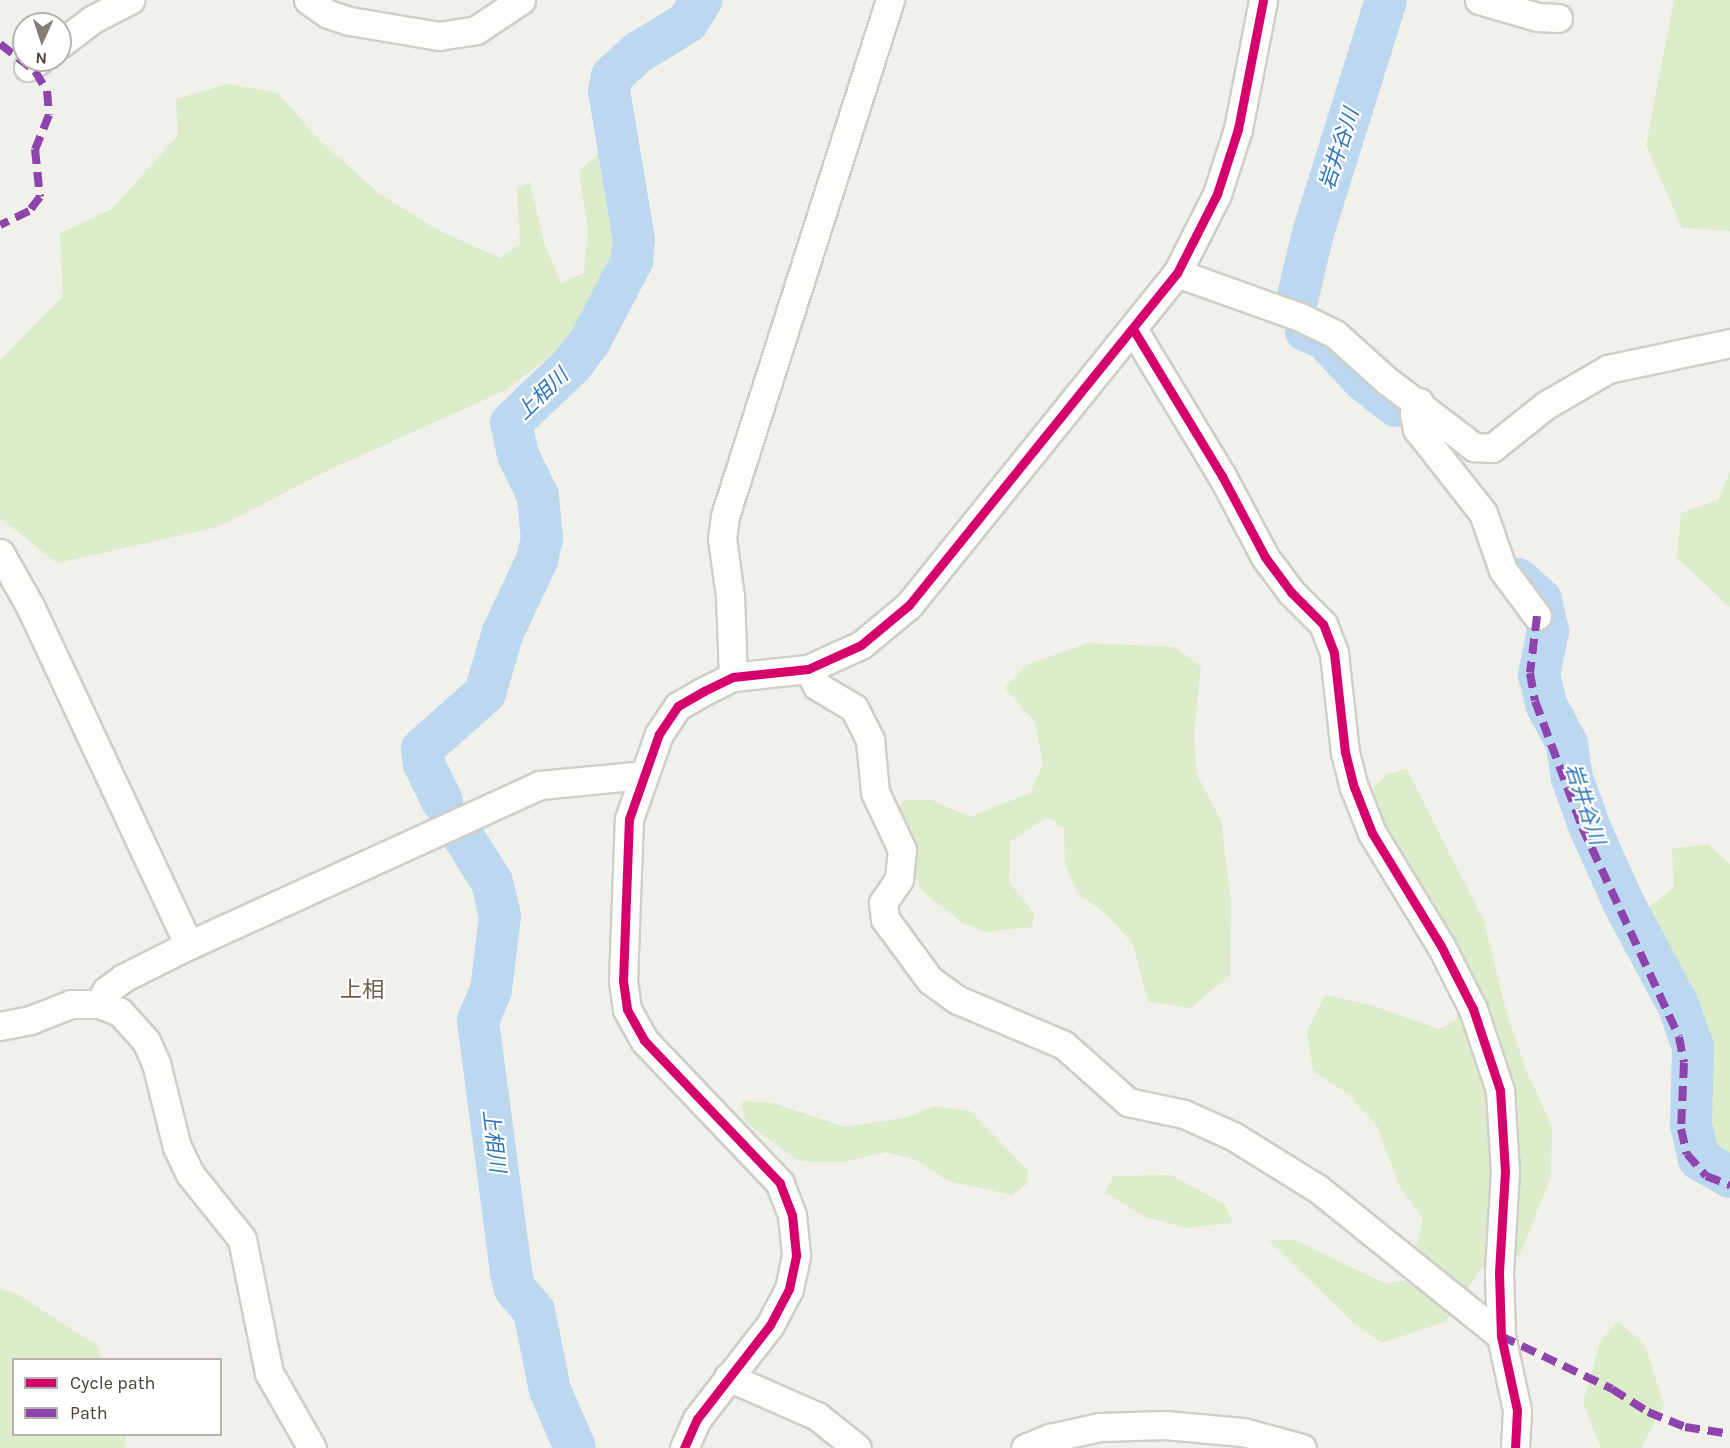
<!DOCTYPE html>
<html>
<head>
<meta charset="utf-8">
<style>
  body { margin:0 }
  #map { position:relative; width:1730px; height:1448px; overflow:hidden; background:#f1f0eb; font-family:Karla,"Noto Sans JP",sans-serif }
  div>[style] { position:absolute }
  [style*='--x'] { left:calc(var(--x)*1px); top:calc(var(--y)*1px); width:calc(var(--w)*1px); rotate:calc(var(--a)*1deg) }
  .green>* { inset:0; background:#ddeccb }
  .river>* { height:42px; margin:-21px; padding:0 21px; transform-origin:21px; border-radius:21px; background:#bbd8f0 }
  .roads { filter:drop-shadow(2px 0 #cfcec9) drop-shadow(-2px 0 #cfcec9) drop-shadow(0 2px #cfcec9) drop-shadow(0 -2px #cfcec9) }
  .minor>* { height:27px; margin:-13.5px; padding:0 13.5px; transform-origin:13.5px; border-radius:13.5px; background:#fdfdfc }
  .quiet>* { height:8px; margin-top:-4px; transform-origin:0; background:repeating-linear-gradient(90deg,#8e44ad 0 15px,transparent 0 23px) }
  .cycleway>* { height:9px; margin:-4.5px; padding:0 4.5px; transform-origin:4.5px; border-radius:4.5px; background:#d6006c }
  span { translate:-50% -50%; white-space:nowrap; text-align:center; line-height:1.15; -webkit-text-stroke:4.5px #fff; paint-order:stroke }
  .water-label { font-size:21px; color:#2e75b6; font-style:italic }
  .quarter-label { font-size:22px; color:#6b614e }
  .legend { position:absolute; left:12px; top:1358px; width:210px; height:78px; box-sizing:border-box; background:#fff; border:2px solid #b6b3af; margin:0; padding:8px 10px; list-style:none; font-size:18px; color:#484237 }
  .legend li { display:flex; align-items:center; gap:12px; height:30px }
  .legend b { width:30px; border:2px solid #b6b3af }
  .north { position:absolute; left:12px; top:12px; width:60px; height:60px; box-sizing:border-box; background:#fff; border:2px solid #b6b3af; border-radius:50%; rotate:183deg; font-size:16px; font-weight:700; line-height:24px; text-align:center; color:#484237 }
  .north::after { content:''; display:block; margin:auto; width:21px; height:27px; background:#837f76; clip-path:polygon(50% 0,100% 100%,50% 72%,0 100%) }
</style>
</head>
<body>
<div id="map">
  <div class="green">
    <div style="clip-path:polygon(1674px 0,1730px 0,1730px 231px,1682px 228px,1646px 145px)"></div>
    <div style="clip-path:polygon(228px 84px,278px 93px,319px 140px,380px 194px,438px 230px,500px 258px,520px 244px,517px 189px,530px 182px,544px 242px,561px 283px,584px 273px,588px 230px,579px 171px,607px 145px,621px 254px,602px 299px,559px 349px,506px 390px,331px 469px,218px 527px,57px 563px,0 518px,0 360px,63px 296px,60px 233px,112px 209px,178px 135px,176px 99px)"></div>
    <div style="clip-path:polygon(1730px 472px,1730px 607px,1677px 558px,1681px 513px,1718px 500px)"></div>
    <div style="clip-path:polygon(1088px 643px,1175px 647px,1201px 667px,1194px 735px,1197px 775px,1221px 820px,1231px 901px,1230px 975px,1191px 1008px,1148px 1002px,1133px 944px,1108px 916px,1077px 892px,1065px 864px,1064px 828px,1047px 817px,1010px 842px,1009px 882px,1034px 913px,1033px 927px,986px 932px,963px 923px,922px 891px,912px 869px,896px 812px,904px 800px,932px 800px,970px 817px,1030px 793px,1043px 763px,1035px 722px,1005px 688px,1026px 665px)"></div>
    <div style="clip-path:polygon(1407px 769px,1484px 921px,1506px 1011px,1525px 1067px,1552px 1127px,1551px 1177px,1520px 1255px,1482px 1268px,1445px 1322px,1382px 1343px,1352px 1322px,1269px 1240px,1295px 1240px,1384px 1283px,1408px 1280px,1423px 1219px,1399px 1185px,1377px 1126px,1348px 1094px,1313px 1071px,1307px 1032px,1325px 995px,1371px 1005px,1439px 1029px,1455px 1021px,1468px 983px,1422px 885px,1373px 813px,1372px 789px,1388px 774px)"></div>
    <div style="clip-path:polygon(1708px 844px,1730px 864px,1730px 1160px,1709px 1150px,1698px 1114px,1702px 1042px,1645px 910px,1674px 887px,1672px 849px)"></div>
    <div style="clip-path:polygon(741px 1101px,773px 1103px,845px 1127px,908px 1117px,934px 1106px,970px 1111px,1028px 1170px,1026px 1185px,1012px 1195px,948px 1181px,916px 1160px,887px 1152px,842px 1162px,799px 1161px,746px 1123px)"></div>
    <div style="clip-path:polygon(1171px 1175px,1226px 1205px,1232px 1223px,1186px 1228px,1143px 1216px,1105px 1192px,1113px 1176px)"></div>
    <div style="clip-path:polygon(0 1288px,19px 1295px,96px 1345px,102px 1359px,14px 1360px,14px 1434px,126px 1435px,124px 1448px,0 1448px)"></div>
    <div style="clip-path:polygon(1618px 1321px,1645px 1345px,1664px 1405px,1641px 1448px,1601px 1448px,1583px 1403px,1601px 1340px)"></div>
  </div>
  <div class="river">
    <div style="--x:1297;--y:300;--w:69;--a:-76.6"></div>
    <div style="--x:1313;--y:233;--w:244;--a:-72.6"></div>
    <div style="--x:1306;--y:331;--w:19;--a:21"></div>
    <div style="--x:1324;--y:338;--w:57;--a:47.1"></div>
    <div style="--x:1363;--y:380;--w:42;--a:38.2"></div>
    <div style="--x:1518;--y:579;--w:31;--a:42"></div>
    <div style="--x:1541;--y:600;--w:32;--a:77"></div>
    <div style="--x:1548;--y:631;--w:45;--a:101.6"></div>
    <div style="--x:1539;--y:675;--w:32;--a:76"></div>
    <div style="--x:1547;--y:706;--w:43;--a:62.2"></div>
    <div style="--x:1567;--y:744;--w:34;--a:82"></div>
    <div style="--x:1572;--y:778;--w:53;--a:70.2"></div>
    <div style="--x:1590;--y:828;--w:83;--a:65.9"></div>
    <div style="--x:1624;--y:904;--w:115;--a:61.9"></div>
    <div style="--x:1678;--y:1005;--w:45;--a:70.3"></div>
    <div style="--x:1693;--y:1047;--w:78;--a:91.5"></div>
    <div style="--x:1691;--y:1125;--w:35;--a:77"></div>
    <div style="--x:1699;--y:1159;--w:36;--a:30"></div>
    <div style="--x:442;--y:801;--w:41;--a:-115.9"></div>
    <div style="--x:424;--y:764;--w:15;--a:-98"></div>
    <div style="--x:422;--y:749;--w:84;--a:-41.6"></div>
    <div style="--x:485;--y:693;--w:64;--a:-73.6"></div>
    <div style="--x:503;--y:632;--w:80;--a:-64.7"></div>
    <div style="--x:537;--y:560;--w:22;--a:-77"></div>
    <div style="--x:542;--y:539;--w:43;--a:-95.3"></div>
    <div style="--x:538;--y:496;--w:46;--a:-116"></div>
    <div style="--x:518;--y:455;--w:33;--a:-102"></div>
    <div style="--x:511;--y:423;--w:84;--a:-43.6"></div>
    <div style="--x:572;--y:365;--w:30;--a:-53"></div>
    <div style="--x:590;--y:341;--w:90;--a:-62.3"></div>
    <div style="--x:632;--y:261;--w:21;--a:-85"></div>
    <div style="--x:634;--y:240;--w:151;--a:-99.5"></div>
    <div style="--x:609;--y:91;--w:15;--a:-79"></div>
    <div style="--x:612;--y:76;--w:36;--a:-42"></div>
    <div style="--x:639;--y:52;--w:57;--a:-31.5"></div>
    <div style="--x:688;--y:22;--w:26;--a:-59"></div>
    <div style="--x:461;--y:833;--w:58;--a:57.7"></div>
    <div style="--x:492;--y:882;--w:35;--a:77"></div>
    <div style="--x:500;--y:916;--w:75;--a:96.9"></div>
    <div style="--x:491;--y:990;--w:34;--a:113"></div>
    <div style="--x:478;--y:1021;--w:254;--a:82.5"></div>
    <div style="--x:511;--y:1273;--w:16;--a:76"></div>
    <div style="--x:515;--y:1289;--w:29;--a:49"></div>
    <div style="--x:534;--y:1311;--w:81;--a:78.6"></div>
    <div style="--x:550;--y:1390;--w:63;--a:66.7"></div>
  </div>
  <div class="roads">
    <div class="minor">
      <div style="--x:308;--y:0;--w:24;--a:35"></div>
      <div style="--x:328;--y:14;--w:23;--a:18"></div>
      <div style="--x:350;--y:21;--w:90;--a:9.6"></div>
      <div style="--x:439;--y:36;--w:37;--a:-9"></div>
      <div style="--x:476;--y:30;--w:54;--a:-33.7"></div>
      <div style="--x:1479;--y:0;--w:61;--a:16.1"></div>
      <div style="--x:1538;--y:17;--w:20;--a:3"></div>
      <div style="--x:60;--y:44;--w:41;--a:-37.1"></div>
      <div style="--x:93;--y:19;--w:42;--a:-27.2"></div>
      <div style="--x:28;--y:67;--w:13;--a:-32"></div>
      <div style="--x:1177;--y:273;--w:131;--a:19.7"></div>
      <div style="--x:1300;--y:317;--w:39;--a:26"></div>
      <div style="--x:1335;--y:334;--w:69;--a:42"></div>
      <div style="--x:1386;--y:380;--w:111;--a:37.3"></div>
      <div style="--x:1474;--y:447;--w:18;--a:3"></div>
      <div style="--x:1492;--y:448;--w:69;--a:-38.5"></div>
      <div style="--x:1546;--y:405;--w:72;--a:-30.1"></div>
      <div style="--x:1608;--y:369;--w:125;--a:-12"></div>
      <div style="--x:1133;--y:329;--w:172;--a:58.8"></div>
      <div style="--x:1222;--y:476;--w:92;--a:62"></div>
      <div style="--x:1265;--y:557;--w:44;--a:53.4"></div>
      <div style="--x:1291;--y:592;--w:45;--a:45"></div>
      <div style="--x:1323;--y:624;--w:31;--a:69"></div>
      <div style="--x:1334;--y:653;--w:100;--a:83.7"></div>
      <div style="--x:1345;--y:752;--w:36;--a:76"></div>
      <div style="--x:1354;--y:787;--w:49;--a:68.6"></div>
      <div style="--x:1372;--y:833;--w:132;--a:58.6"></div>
      <div style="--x:1441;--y:946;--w:71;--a:63.1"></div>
      <div style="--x:1473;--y:1009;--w:85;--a:71.6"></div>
      <div style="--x:1500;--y:1090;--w:81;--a:86.5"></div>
      <div style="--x:1505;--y:1171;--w:102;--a:93.4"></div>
      <div style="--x:1499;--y:1273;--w:63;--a:88.2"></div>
      <div style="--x:1501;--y:1336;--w:76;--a:77.8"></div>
      <div style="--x:1517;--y:1410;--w:38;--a:93"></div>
      <div style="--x:1419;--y:402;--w:13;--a:113"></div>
      <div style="--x:1414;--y:414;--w:15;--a:79"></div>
      <div style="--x:1417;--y:429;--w:107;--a:51.8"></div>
      <div style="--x:1483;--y:513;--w:60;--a:70.7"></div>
      <div style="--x:1503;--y:570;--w:57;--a:53.5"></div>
      <div style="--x:0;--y:553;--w:61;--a:60.5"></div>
      <div style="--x:30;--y:606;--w:374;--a:64.9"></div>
      <div style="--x:808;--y:669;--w:19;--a:62"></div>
      <div style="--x:817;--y:686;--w:43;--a:30.7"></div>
      <div style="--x:854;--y:708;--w:36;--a:63"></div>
      <div style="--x:870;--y:740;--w:52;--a:84.5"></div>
      <div style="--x:875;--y:792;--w:64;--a:65"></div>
      <div style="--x:902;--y:850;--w:29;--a:96"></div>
      <div style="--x:899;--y:879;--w:29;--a:124"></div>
      <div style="--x:883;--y:903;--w:16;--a:83"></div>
      <div style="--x:885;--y:919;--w:76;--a:53.6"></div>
      <div style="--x:930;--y:980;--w:34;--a:36"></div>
      <div style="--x:958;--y:1000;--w:115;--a:23"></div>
      <div style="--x:1064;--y:1045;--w:86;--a:41.7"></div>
      <div style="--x:1128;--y:1102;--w:57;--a:12.1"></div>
      <div style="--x:1184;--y:1114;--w:54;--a:24.2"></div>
      <div style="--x:1233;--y:1136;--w:99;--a:31.8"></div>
      <div style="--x:1317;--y:1188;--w:236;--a:38.8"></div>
      <div style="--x:733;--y:677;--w:81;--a:-92.1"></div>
      <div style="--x:730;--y:596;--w:59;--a:-97.9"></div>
      <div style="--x:722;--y:538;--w:22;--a:-82"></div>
      <div style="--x:725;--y:516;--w:542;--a:-72.27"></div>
      <div style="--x:99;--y:1004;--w:15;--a:-62"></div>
      <div style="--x:106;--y:991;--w:21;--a:-37"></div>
      <div style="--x:123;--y:978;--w:74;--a:-26.6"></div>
      <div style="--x:189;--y:945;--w:386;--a:-24.5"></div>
      <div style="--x:540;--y:785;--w:103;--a:-5.5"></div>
      <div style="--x:0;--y:1026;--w:31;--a:-11"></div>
      <div style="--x:30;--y:1020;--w:44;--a:-21.3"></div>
      <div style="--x:71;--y:1004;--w:28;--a:0"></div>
      <div style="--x:99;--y:1004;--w:22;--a:21"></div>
      <div style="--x:120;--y:1012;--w:39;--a:48"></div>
      <div style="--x:146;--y:1041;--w:24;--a:66"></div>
      <div style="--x:156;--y:1063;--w:87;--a:76"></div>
      <div style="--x:177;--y:1147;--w:30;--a:64"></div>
      <div style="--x:190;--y:1174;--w:83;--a:51.3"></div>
      <div style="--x:242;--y:1239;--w:137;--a:78.6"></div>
      <div style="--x:269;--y:1373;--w:86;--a:60.2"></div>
      <div style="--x:728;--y:1377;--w:97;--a:23.7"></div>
      <div style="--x:817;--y:1416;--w:51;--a:38.7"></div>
      <div style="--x:684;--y:1448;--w:32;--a:-66"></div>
      <div style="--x:697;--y:1419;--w:119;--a:-52.2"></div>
      <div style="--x:770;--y:1325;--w:41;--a:-62.2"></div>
      <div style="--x:789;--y:1289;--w:35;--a:-78"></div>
      <div style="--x:796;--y:1255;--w:40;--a:-95.7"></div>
      <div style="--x:792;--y:1215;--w:34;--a:-111"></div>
      <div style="--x:780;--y:1183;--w:197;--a:-133.6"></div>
      <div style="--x:644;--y:1040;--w:35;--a:-119"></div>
      <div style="--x:627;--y:1009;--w:28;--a:-98"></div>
      <div style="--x:623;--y:981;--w:162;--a:-87.9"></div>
      <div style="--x:629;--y:819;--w:90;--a:-70.6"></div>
      <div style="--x:659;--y:734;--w:34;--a:-56"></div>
      <div style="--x:678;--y:706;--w:30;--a:-30"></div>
      <div style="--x:704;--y:691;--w:32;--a:-26"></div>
      <div style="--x:733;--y:677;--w:75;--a:-6.1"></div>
      <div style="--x:808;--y:669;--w:58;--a:-24.4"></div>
      <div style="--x:861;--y:645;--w:62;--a:-39.8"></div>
      <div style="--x:909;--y:605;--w:427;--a:-51.1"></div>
      <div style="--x:1177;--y:273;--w:89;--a:-63.1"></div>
      <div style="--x:1217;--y:194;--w:68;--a:-72.1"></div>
      <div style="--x:1238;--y:129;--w:131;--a:-79"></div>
      <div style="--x:1025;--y:1448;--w:27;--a:-22"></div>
      <div style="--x:1050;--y:1438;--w:51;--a:-12.4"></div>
      <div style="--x:1100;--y:1427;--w:65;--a:-1.8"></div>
      <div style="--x:1165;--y:1425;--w:78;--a:5.1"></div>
      <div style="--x:1243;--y:1432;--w:61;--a:15.2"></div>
    </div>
  </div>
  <div class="quiet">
    <div style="--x:0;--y:44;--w:44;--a:37.6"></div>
    <div style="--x:35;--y:71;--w:23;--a:59"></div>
    <div style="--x:47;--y:91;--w:24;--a:85"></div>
    <div style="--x:49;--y:115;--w:37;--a:112"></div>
    <div style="--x:35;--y:149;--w:48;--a:84.1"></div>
    <div style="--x:40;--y:197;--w:18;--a:128"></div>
    <div style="--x:29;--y:211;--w:32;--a:154"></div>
    <div style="--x:1537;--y:616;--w:57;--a:97"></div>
    <div style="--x:1530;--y:673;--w:28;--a:80"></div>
    <div style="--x:1535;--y:701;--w:134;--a:69.5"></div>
    <div style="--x:1582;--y:827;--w:231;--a:65.2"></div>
    <div style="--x:1679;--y:1037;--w:26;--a:79"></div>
    <div style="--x:1684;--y:1063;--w:66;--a:92.6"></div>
    <div style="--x:1681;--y:1129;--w:26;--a:77"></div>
    <div style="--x:1687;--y:1154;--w:29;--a:49"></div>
    <div style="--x:1706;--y:1176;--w:26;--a:21"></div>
    <div style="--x:1501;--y:1336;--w:123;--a:25.5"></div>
    <div style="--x:1612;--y:1389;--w:43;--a:32.6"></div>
    <div style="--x:1648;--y:1412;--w:40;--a:22"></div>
    <div style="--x:1685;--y:1427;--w:46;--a:8.8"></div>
  </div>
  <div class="cycleway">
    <div style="--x:1133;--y:329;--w:172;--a:58.8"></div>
    <div style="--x:1222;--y:476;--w:92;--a:62"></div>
    <div style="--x:1265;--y:557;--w:44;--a:53.4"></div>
    <div style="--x:1291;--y:592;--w:45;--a:45"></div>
    <div style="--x:1323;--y:624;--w:31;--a:69"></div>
    <div style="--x:1334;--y:653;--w:100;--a:83.7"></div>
    <div style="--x:1345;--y:752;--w:36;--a:76"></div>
    <div style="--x:1354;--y:787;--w:49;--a:68.6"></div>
    <div style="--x:1372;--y:833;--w:132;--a:58.6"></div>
    <div style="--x:1441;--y:946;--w:71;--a:63.1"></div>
    <div style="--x:1473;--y:1009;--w:85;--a:71.6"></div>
    <div style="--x:1500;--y:1090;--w:81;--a:86.5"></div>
    <div style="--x:1505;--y:1171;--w:102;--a:93.4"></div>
    <div style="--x:1499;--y:1273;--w:63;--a:88.2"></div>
    <div style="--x:1501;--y:1336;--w:76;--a:77.8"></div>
    <div style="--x:1517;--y:1410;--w:38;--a:93"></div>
    <div style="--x:684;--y:1448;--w:32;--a:-66"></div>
    <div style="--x:697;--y:1419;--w:119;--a:-52.2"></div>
    <div style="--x:770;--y:1325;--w:41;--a:-62.2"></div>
    <div style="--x:789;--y:1289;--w:35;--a:-78"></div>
    <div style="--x:796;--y:1255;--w:40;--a:-95.7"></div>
    <div style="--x:792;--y:1215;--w:34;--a:-111"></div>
    <div style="--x:780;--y:1183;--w:197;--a:-133.6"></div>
    <div style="--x:644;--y:1040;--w:35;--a:-119"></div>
    <div style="--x:627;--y:1009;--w:28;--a:-98"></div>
    <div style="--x:623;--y:981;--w:162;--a:-87.9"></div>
    <div style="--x:629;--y:819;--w:90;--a:-70.6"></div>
    <div style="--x:659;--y:734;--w:34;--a:-56"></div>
    <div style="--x:678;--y:706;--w:30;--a:-30"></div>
    <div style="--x:704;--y:691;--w:32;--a:-26"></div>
    <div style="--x:733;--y:677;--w:75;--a:-6.1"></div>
    <div style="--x:808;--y:669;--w:58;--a:-24.4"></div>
    <div style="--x:861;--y:645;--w:62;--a:-39.8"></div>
    <div style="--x:909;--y:605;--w:427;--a:-51.1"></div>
    <div style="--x:1177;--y:273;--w:89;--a:-63.1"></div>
    <div style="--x:1217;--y:194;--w:68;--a:-72.1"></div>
    <div style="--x:1238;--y:129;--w:131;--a:-79"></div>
  </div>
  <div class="water-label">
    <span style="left:1339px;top:149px;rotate:-72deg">岩井谷川</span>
    <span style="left:542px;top:394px;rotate:-44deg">上相川</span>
    <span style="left:1585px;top:804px;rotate:72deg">岩井谷川</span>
    <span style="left:494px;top:1141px;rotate:83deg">上相川</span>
  </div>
  <div class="quarter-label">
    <span style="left:362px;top:991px">上相</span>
  </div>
  <ul class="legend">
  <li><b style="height:8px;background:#d6006c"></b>Cycle path</li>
  <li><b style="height:8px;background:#8e44ad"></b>Path</li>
  </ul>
  <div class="north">N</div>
</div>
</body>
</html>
